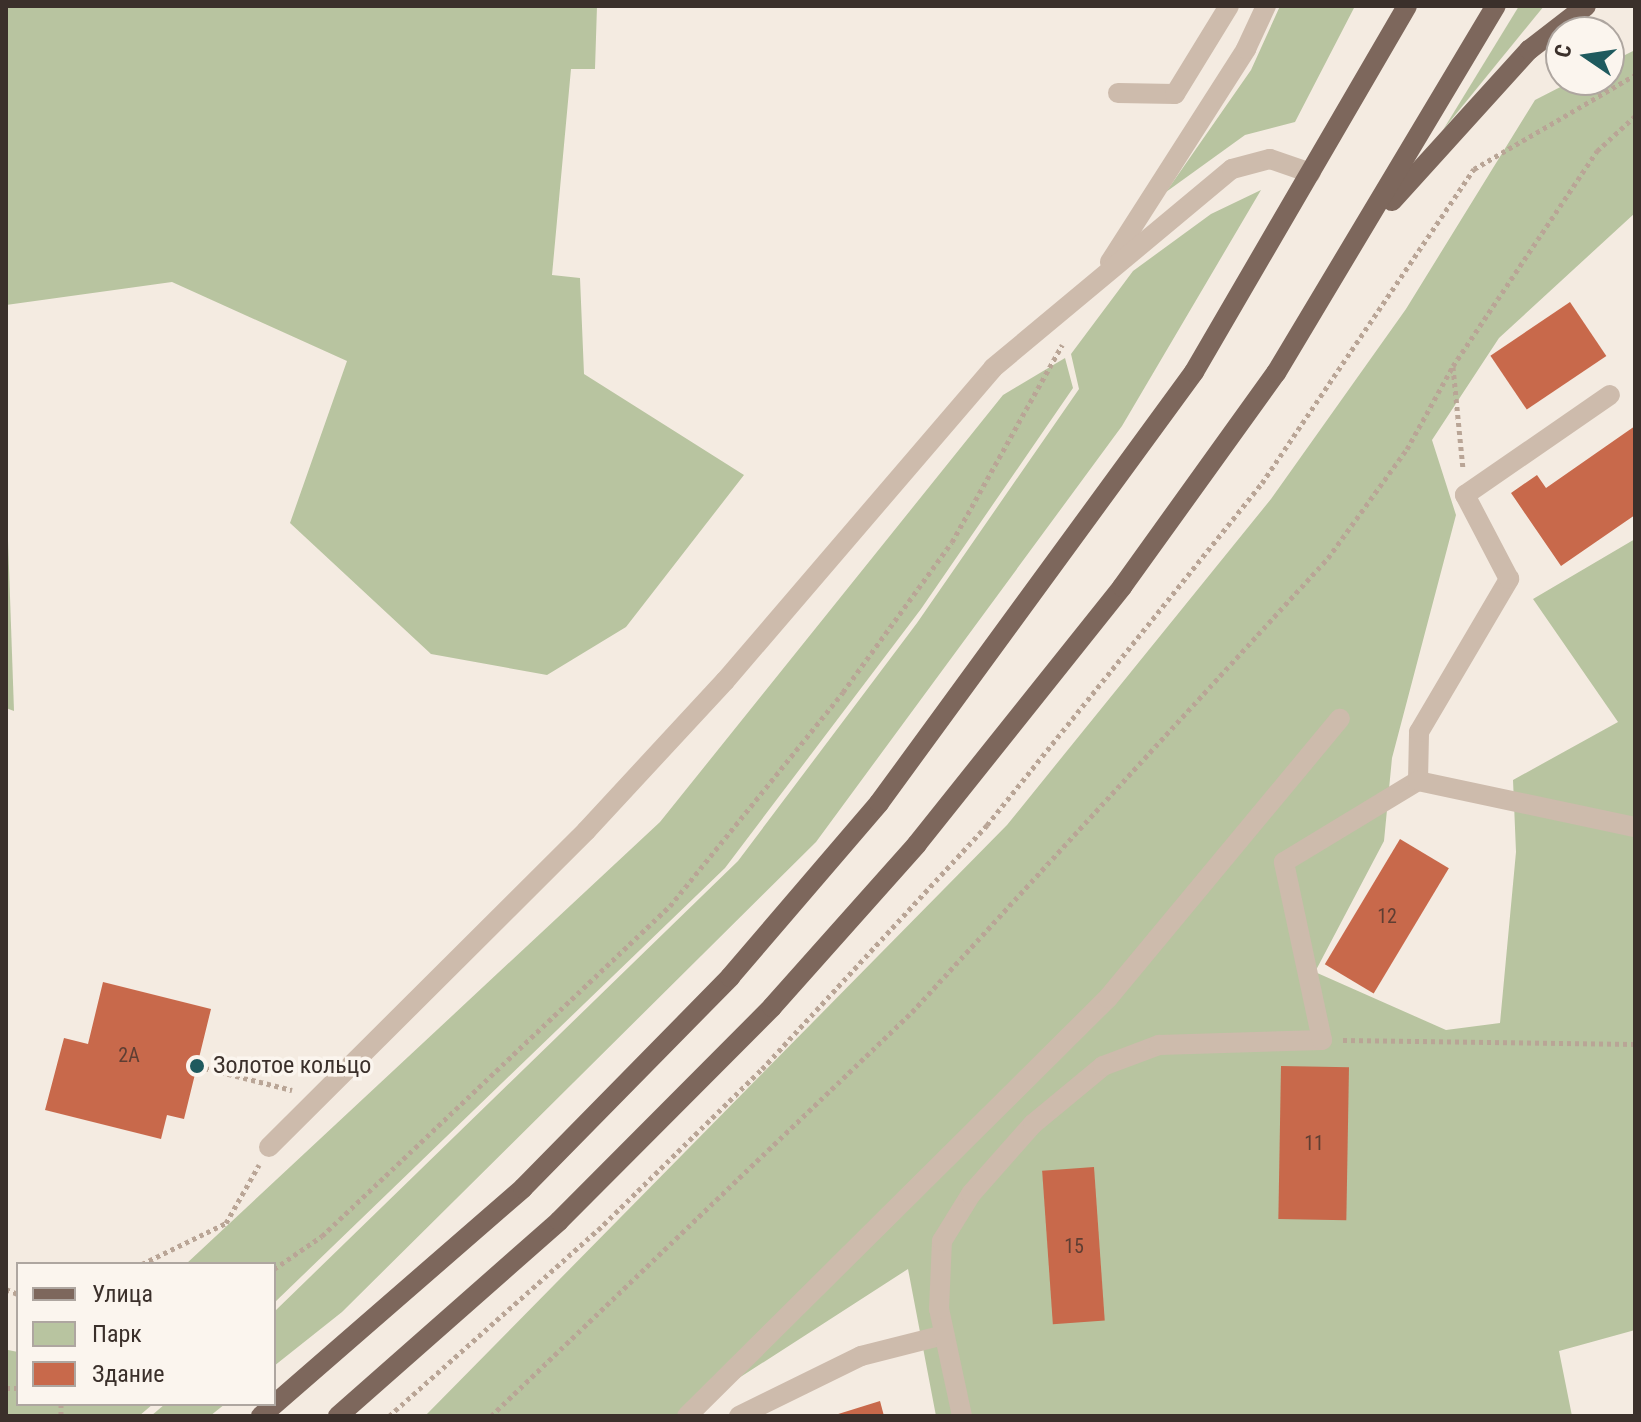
<!DOCTYPE html>
<html>
<head>
<meta charset="utf-8">
<style>
  body { margin:0 }
  #map { position:relative; width:1641px; height:1422px; overflow:hidden; background:#f4ebe1; font-family:"Roboto Condensed",sans-serif }
  div>[style] { position:absolute }
  [style*='--x'] { left:calc(var(--x)*1px); top:calc(var(--y)*1px); width:calc(var(--w)*1px); rotate:calc(var(--a)*1deg) }
  .green>* { inset:0; background:#b8c4a0 }
  .building>* { inset:0; background:#c8694b; transform-origin:0 0 }
  .path>* { height:5px; margin-top:-2.5px; transform-origin:0; background:repeating-linear-gradient(90deg,#b9a596 0 4px,transparent 0 8px) }
  .minor>* { height:20px; margin:-10px; padding:0 10px; transform-origin:10px; border-radius:10px; background:#cdbbac }
  .major>* { height:20px; margin:-10px; padding:0 10px; transform-origin:10px; border-radius:10px; background:#7d675c }
  .dots>* { width:22px; height:22px; translate:-50% -50%; box-sizing:border-box; border:4px solid #fbf5ee; border-radius:50% }
  span { translate:-50% -50%; white-space:nowrap; text-align:center; line-height:1.15; -webkit-text-stroke:7px #fbf5ee; paint-order:stroke }
  .number-label { font-size:20px; color:#5e3e33 }
  .number-label span { -webkit-text-stroke-width:0 }
  .poi-label { font-size:24px; color:#3b302b }
  .left { translate:0 -50%; text-align:left }
  .frame { position:absolute; inset:0; border:8px solid #3b302b; pointer-events:none }
  .legend { position:absolute; left:16px; top:1262px; width:260px; height:144px; box-sizing:border-box; background:#fbf5ee; border:2px solid #aea6a0; margin:0; padding:10px 14px; list-style:none; font-size:24px; color:#3b302b }
  .legend li { display:flex; align-items:center; gap:16px; height:40px }
  .legend b { width:40px; border:2px solid #aea6a0 }
  .north { position:absolute; left:1545px; top:16px; width:80px; height:80px; box-sizing:border-box; background:#fbf5ee; border:2px solid #aea6a0; border-radius:50%; rotate:283deg; font-size:22px; font-weight:700; line-height:32px; text-align:center; color:#3b302b }
  .north::after { content:''; display:block; margin:auto; width:28px; height:36px; background:#1f5a5e; clip-path:polygon(50% 0,100% 100%,50% 72%,0 100%) }
</style>
</head>
<body>
<div id="map">
  <div class="green">
    <div style="clip-path:polygon(6px 6px,597px 6px,595px 69px,571px 69px,552px 275px,580px 278px,584px 374px,744px 475px,626px 627px,547px 675px,431px 654px,290px 523px,347px 361px,172px 282px,6px 305px)"></div>
    <div style="clip-path:polygon(1280px 6px,1355px 6px,1295px 122px,1245px 135px,1166px 192px,1251px 70px)"></div>
    <div style="clip-path:polygon(1519px 6px,1544px 6px,1443px 130px)"></div>
    <div style="clip-path:polygon(1635px 50px,1635px 213px,1499px 338px,1432px 440px,1456px 515px,1392px 758px,1384px 841px,1315px 972px,1446px 1030px,1500px 1023px,1516px 852px,1513px 780px,1618px 722px,1533px 599px,1635px 539px,1635px 1330px,1559px 1351px,1572px 1416px,936px 1416px,908px 1269px,680px 1416px,425px 1416px,1007px 825px,1271px 499px,1406px 309px,1535px 100px,1574px 80px,1609px 80px,1609px 63px)"></div>
    <div style="clip-path:polygon(1261px 190px,1122px 426px,816px 842px,342px 1312px,274px 1366px,274px 1312px,738px 861px,917px 623px,1079px 389px,1071px 354px,1133px 271px,1211px 214px)"></div>
    <div style="clip-path:polygon(1065px 358px,1073px 388px,921px 609px,725px 868px,274px 1303px,274px 1264px,186px 1264px,660px 822px,1003px 395px)"></div>
    <div style="clip-path:polygon(6px 532px,8px 540px,14px 711px,6px 708px)"></div>
    <div style="clip-path:polygon(8px 1350px,18px 1352px,18px 1404px,153px 1404px,139px 1416px,6px 1416px)"></div>
    <div style="clip-path:polygon(165px 1404px,225px 1404px,210px 1416px,151px 1416px)"></div>
  </div>
  <div class="building">
    <div style="left:1570px;top:302px;width:65px;height:96px;rotate:56deg"></div>
    <div style="clip-path:polygon(1635px 426px,1635px 515px,1561px 566px,1511px 493px,1537px 475px,1546px 488px)"></div>
    <div style="left:1400px;top:839px;width:57px;height:146px;rotate:31deg"></div>
    <div style="clip-path:polygon(103px 982px,211px 1009px,184px 1119px,167px 1115px,161px 1139px,45px 1110px,64px 1038px,88px 1044px)"></div>
    <div style="left:1281px;top:1066px;width:68px;height:153px;rotate:1deg"></div>
    <div style="left:1094px;top:1167px;width:154px;height:52px;rotate:86deg"></div>
    <div style="clip-path:polygon(880px 1401px,884px 1416px,835px 1416px,835px 1415px)"></div>
  </div>
  <div class="path">
    <div style="--x:1453;--y:367;--w:102;--a:84.4"></div>
    <div style="--x:1343;--y:1040;--w:292;--a:0.8"></div>
    <div style="--x:197;--y:1066;--w:98;--a:14.2"></div>
    <div style="--x:142;--y:1264;--w:93;--a:-26"></div>
    <div style="--x:226;--y:1223;--w:67;--a:-60.4"></div>
    <div style="--x:274;--y:1269;--w:58;--a:-34.5"></div>
    <div style="--x:322;--y:1236;--w:480;--a:-43.5"></div>
    <div style="--x:670;--y:906;--w:275;--a:-51"></div>
    <div style="--x:843;--y:692;--w:185;--a:-54"></div>
    <div style="--x:952;--y:542;--w:226;--a:-60.8"></div>
    <div style="--x:6;--y:1289;--w:13;--a:23"></div>
    <div style="--x:6;--y:1388;--w:12;--a:0"></div>
    <div style="--x:61;--y:1404;--w:12;--a:90"></div>
    <div style="--x:389;--y:1416;--w:280;--a:-41.7"></div>
    <div style="--x:598;--y:1230;--w:230;--a:-44.5"></div>
    <div style="--x:762;--y:1069;--w:332;--a:-47.3"></div>
    <div style="--x:987;--y:825;--w:439;--a:-51.2"></div>
    <div style="--x:1262;--y:483;--w:379;--a:-56"></div>
    <div style="--x:1474;--y:169;--w:186;--a:-30.3"></div>
    <div style="--x:491;--y:1416;--w:583;--a:-43.82"></div>
    <div style="--x:912;--y:1012;--w:616;--a:-47.5"></div>
    <div style="--x:1328;--y:558;--w:135;--a:-54.1"></div>
    <div style="--x:1407;--y:449;--w:95;--a:-61"></div>
    <div style="--x:1453;--y:366;--w:259;--a:-56.2"></div>
    <div style="--x:1597;--y:151;--w:52;--a:-42.6"></div>
  </div>
  <div class="minor">
    <div style="--x:1118;--y:93;--w:57;--a:1"></div>
    <div style="--x:1175;--y:94;--w:103;--a:-58.5"></div>
    <div style="--x:1110;--y:262;--w:253;--a:-57.4"></div>
    <div style="--x:1246;--y:49;--w:47;--a:-65.1"></div>
    <div style="--x:1418;--y:781;--w:49;--a:-88.8"></div>
    <div style="--x:1419;--y:732;--w:178;--a:-59.5"></div>
    <div style="--x:1509;--y:579;--w:95;--a:-117.6"></div>
    <div style="--x:1465;--y:495;--w:176;--a:-34.6"></div>
    <div style="--x:269;--y:1147;--w:448;--a:-44.9"></div>
    <div style="--x:586;--y:831;--w:205;--a:-47.2"></div>
    <div style="--x:725;--y:681;--w:412;--a:-49.4"></div>
    <div style="--x:993;--y:368;--w:311;--a:-39.8"></div>
    <div style="--x:1232;--y:169;--w:39;--a:-15"></div>
    <div style="--x:1270;--y:159;--w:43;--a:18.9"></div>
    <div style="--x:687;--y:1416;--w:593;--a:-44.8"></div>
    <div style="--x:1108;--y:998;--w:363;--a:-50.3"></div>
    <div style="--x:739;--y:1416;--w:136;--a:-26.2"></div>
    <div style="--x:861;--y:1356;--w:86;--a:-14.2"></div>
    <div style="--x:962;--y:1416;--w:109;--a:-102.1"></div>
    <div style="--x:939;--y:1309;--w:68;--a:-87.5"></div>
    <div style="--x:942;--y:1241;--w:55;--a:-58.3"></div>
    <div style="--x:971;--y:1194;--w:94;--a:-48.5"></div>
    <div style="--x:1033;--y:1124;--w:91;--a:-39.6"></div>
    <div style="--x:1103;--y:1066;--w:60;--a:-20.6"></div>
    <div style="--x:1159;--y:1045;--w:163;--a:-1.8"></div>
    <div style="--x:1322;--y:1040;--w:182;--a:-102.1"></div>
    <div style="--x:1284;--y:862;--w:157;--a:-31.2"></div>
    <div style="--x:1418;--y:781;--w:222;--a:12"></div>
  </div>
  <div class="major">
    <div style="--x:1392;--y:201;--w:204;--a:-47.8"></div>
    <div style="--x:1529;--y:50;--w:72;--a:-37.7"></div>
    <div style="--x:261;--y:1416;--w:347;--a:-41"></div>
    <div style="--x:523;--y:1188;--w:296;--a:-45.5"></div>
    <div style="--x:730;--y:977;--w:229;--a:-49.4"></div>
    <div style="--x:879;--y:803;--w:534;--a:-53.84"></div>
    <div style="--x:1194;--y:372;--w:423;--a:-59.8"></div>
    <div style="--x:338;--y:1416;--w:295;--a:-41.4"></div>
    <div style="--x:559;--y:1221;--w:302;--a:-45.1"></div>
    <div style="--x:772;--y:1007;--w:218;--a:-48.3"></div>
    <div style="--x:917;--y:844;--w:329;--a:-51.4"></div>
    <div style="--x:1122;--y:587;--w:264;--a:-54.3"></div>
    <div style="--x:1276;--y:373;--w:428;--a:-59.1"></div>
  </div>
  <div class="dots">
    <div style="left:197px;top:1066px;background:#1f5a5e"></div>
  </div>
  <div class="number-label">
    <span style="left:1387px;top:916px">12</span>
    <span style="left:129px;top:1055px">2А</span>
    <span style="left:1314px;top:1143px">11</span>
    <span style="left:1074px;top:1246px">15</span>
  </div>
  <div class="poi-label">
    <span class="left" style="left:213px;top:1066px">Золотое кольцо</span>
  </div>
  <div class="frame"></div>
  <ul class="legend">
  <li><b style="height:10px;background:#7d675c"></b>Улица</li>
  <li><b style="height:22px;background:#b8c4a0"></b>Парк</li>
  <li><b style="height:22px;background:#c8694b"></b>Здание</li>
  </ul>
  <div class="north">С</div>
</div>
</body>
</html>
